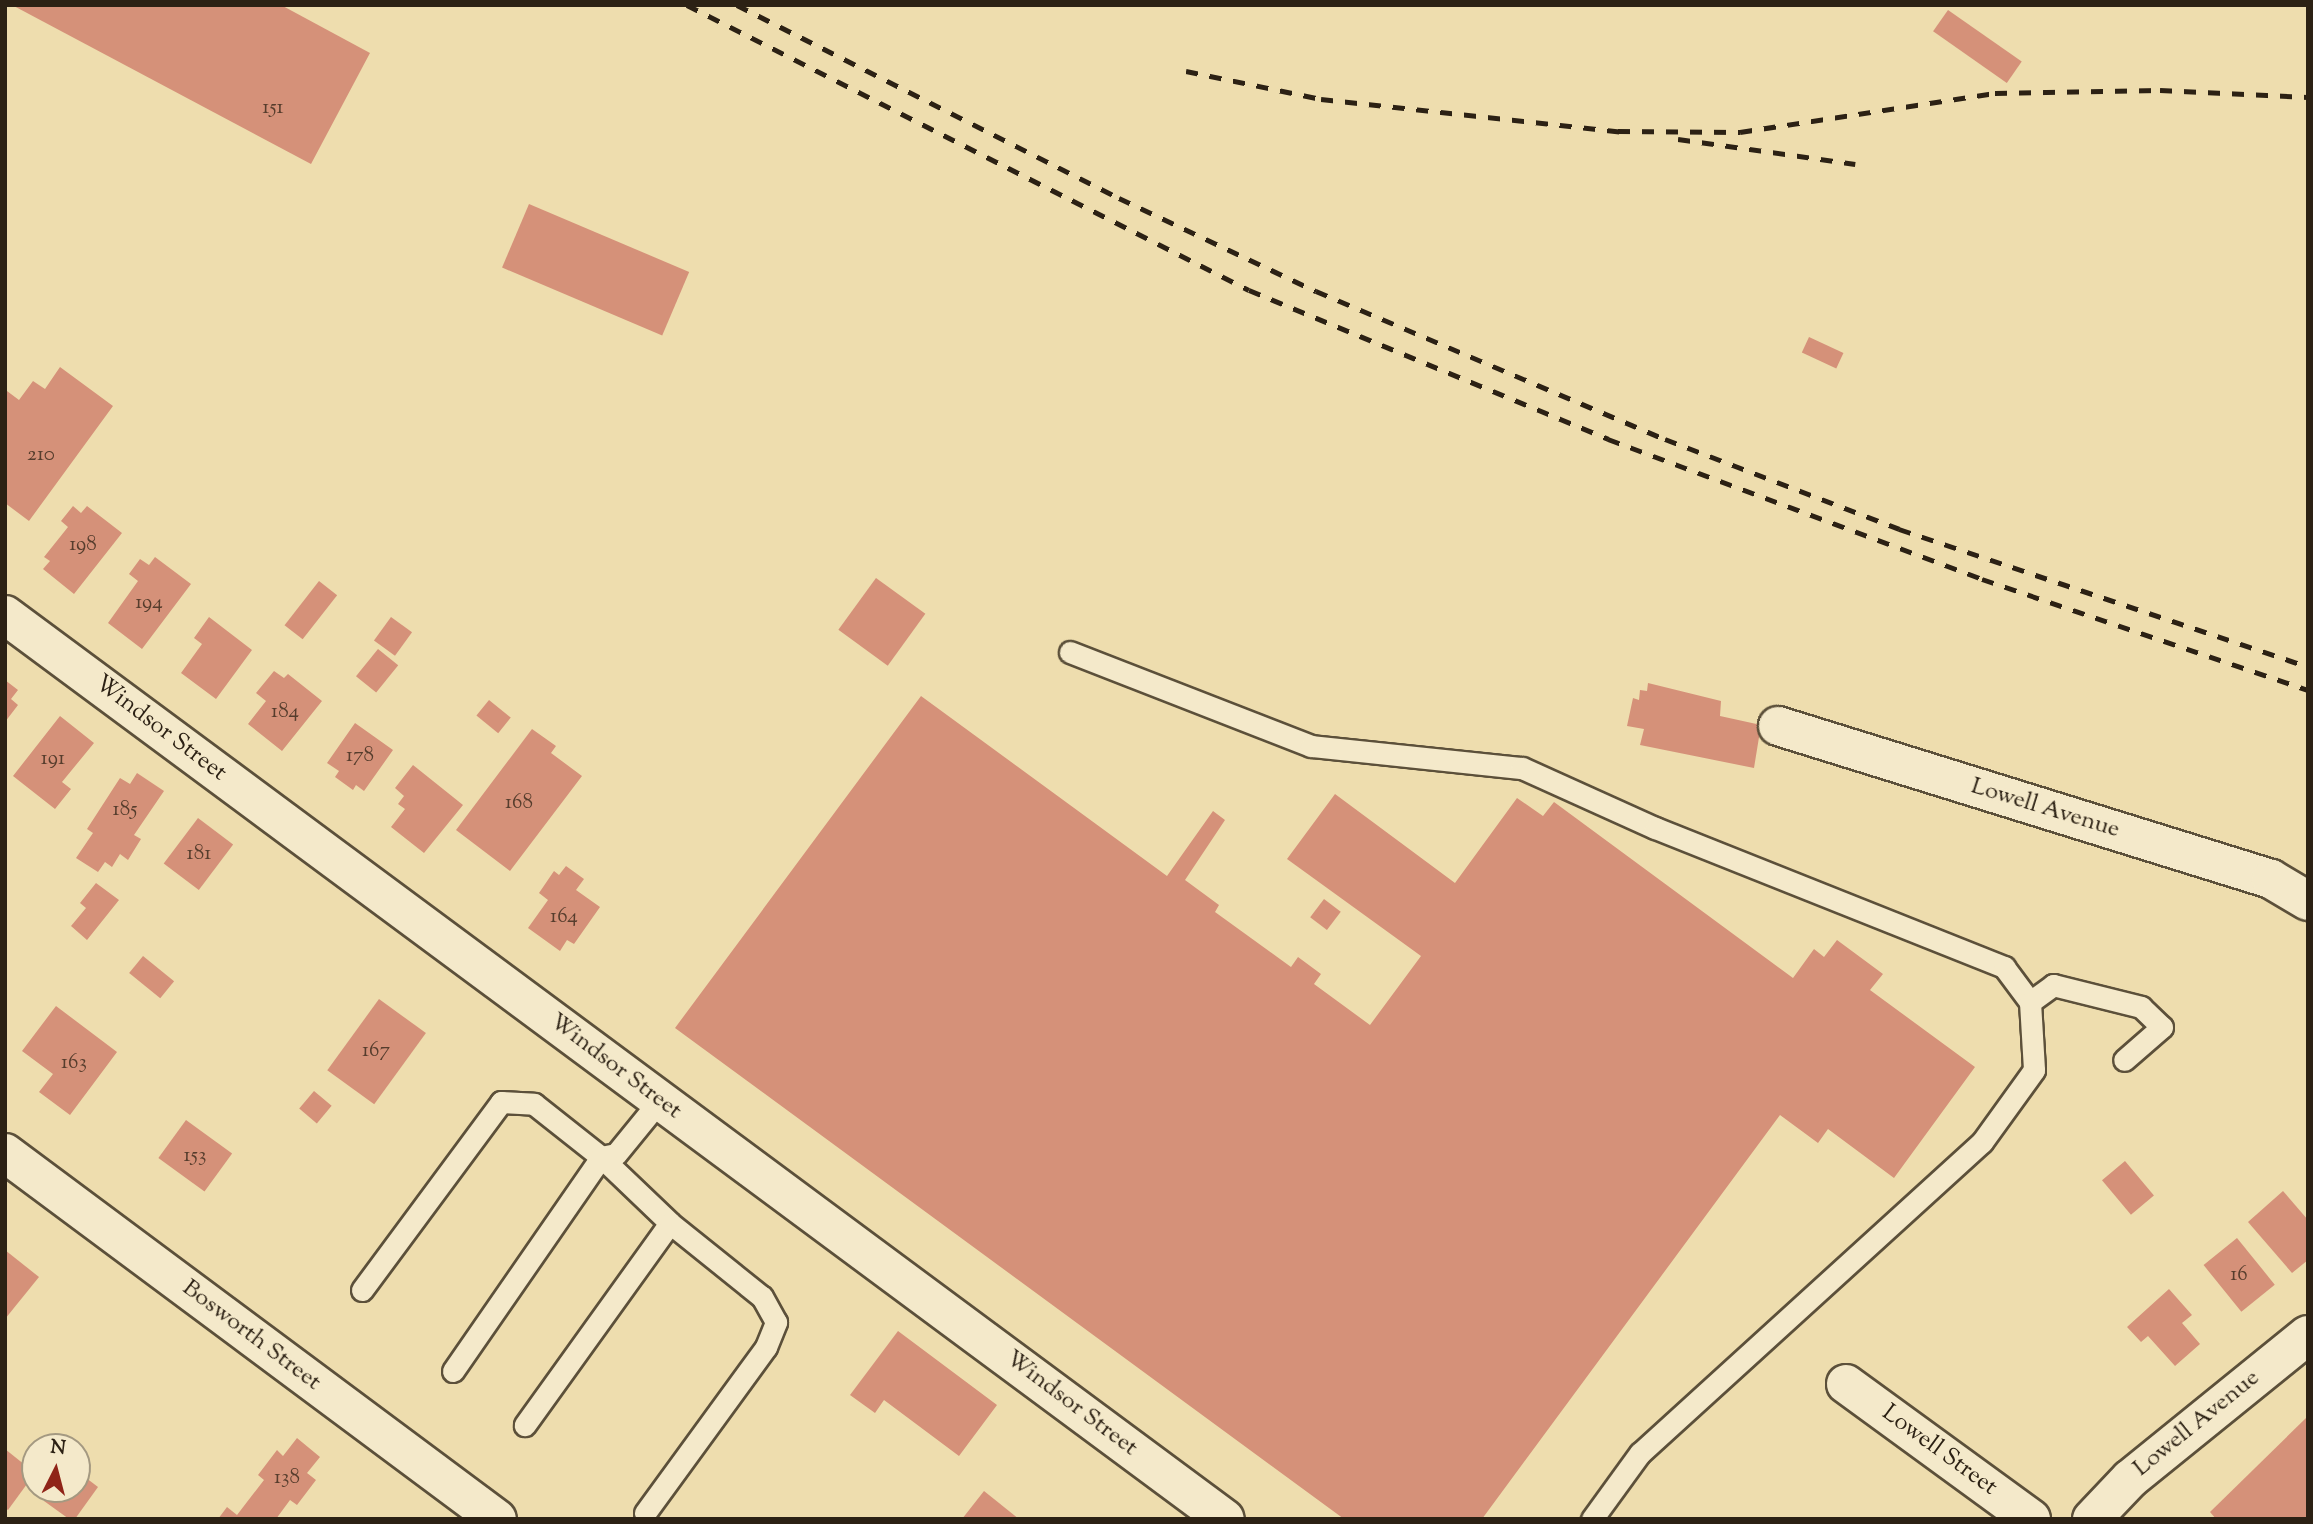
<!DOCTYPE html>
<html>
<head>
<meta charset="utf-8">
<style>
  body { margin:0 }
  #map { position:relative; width:2313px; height:1524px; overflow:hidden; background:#eeddae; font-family:"Sorts Mill Goudy",serif }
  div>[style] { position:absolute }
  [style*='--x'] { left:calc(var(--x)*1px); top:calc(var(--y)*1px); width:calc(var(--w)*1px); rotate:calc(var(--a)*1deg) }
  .building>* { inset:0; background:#d59179; transform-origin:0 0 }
  .roads { filter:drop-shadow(2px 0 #5c503a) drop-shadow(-2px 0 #5c503a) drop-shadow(0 2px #5c503a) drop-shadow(0 -2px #5c503a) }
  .service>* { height:21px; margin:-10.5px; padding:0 10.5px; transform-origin:10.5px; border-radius:10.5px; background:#f4e9ca }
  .minor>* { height:38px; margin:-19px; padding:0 19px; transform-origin:19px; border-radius:19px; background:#f4e9ca }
  .rail>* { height:5px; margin-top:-2.5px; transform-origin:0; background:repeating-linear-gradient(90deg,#2c2114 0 12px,transparent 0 24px) }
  span { translate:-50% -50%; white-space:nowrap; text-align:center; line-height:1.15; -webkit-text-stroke:5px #f4e9ca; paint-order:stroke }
  .number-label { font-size:21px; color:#563d2d }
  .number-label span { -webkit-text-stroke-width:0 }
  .street-label { font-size:24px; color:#2c2114 }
  .frame { position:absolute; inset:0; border:7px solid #2c2114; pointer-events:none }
  .north { position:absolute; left:21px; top:1433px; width:70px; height:70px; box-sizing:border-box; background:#f4e9ca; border:2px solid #a49981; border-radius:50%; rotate:6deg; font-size:19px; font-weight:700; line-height:28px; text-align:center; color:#2c2114 }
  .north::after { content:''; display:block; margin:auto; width:24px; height:32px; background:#8f2418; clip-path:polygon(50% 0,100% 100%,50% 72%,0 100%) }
</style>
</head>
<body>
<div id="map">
  <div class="building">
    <div style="clip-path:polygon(12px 5px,281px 5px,370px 53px,311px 164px)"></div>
    <div style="left:1948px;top:10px;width:90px;height:26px;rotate:35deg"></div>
    <div style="left:529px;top:204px;width:174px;height:69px;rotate:23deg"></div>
    <div style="left:1809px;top:337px;width:38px;height:17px;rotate:25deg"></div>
    <div style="clip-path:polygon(60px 367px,113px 406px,29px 521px,5px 503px,5px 394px,7px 391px,19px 400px,33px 381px,45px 389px)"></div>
    <div style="clip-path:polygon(73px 506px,81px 513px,87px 506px,122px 533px,74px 594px,43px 569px,50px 561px,44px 557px,68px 527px,61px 521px)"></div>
    <div style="clip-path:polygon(155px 557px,191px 584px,142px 649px,108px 623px,138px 581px,129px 574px,140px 559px,149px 565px)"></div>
    <div style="left:876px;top:578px;width:61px;height:64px;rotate:36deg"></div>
    <div style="left:319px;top:581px;width:23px;height:56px;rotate:38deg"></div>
    <div style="clip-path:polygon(209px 617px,252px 650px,216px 699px,181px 673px,202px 644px,194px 638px)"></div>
    <div style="left:391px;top:617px;width:26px;height:29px;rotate:36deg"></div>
    <div style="left:378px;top:649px;width:26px;height:35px;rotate:39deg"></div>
    <div style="clip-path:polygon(274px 671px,284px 678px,288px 674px,322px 701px,282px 751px,248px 724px,266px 701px,256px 693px)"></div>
    <div style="clip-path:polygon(5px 680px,18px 690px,11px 699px,18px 705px,5px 722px)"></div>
    <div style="clip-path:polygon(1648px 683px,1721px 701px,1720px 716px,1761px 725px,1754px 768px,1640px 745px,1644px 729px,1627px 726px,1633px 698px,1639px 700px,1640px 690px,1647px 691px)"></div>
    <div style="clip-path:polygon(921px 696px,1167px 876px,1213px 811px,1225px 820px,1185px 880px,1219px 905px,1215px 912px,1291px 967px,1298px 957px,1321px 974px,1314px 984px,1370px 1025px,1421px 956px,1287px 859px,1335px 794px,1455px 883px,1517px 798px,1543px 816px,1554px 802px,1793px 978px,1814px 949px,1824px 957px,1837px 940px,1883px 974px,1870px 990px,1975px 1067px,1894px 1178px,1828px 1129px,1818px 1143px,1780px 1115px,1482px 1519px,1344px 1519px,675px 1028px)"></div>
    <div style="left:489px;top:700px;width:28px;height:20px;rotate:39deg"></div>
    <div style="clip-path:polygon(60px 716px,94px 743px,62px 782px,71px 789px,55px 809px,13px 776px)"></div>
    <div style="clip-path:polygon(355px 723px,393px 750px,364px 791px,356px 785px,353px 790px,335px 777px,339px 771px,327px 763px)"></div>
    <div style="clip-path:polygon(532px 729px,556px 746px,551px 753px,582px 776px,510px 871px,456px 830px)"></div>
    <div style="clip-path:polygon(413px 765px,463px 805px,424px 853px,391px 827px,405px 809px,398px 804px,404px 796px,395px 788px)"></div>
    <div style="clip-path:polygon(137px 773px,164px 791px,134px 835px,141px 839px,128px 860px,120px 854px,112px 867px,105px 862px,98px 872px,76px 858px,93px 833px,87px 829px,120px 778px,130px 784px)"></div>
    <div style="left:198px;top:818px;width:44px;height:57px;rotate:37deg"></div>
    <div style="clip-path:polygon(566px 866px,584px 879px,576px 890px,600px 907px,574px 944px,567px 940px,560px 951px,528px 928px,548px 900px,539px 893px,554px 871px,559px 875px)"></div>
    <div style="clip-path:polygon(96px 883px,119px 900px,87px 940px,71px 926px,86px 908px,80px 903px)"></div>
    <div style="left:1324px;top:899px;width:21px;height:23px;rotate:37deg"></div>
    <div style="left:143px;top:956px;width:40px;height:22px;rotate:39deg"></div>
    <div style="left:379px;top:999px;width:58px;height:88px;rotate:36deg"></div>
    <div style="clip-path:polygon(56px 1006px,117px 1052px,70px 1115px,39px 1092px,53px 1074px,22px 1051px)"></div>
    <div style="left:314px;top:1091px;width:23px;height:23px;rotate:40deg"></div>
    <div style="left:186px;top:1120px;width:57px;height:47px;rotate:36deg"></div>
    <div style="left:2125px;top:1161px;width:45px;height:30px;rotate:50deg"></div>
    <div style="clip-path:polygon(2283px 1191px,2308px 1220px,2308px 1260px,2292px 1273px,2248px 1222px)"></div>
    <div style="left:2237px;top:1238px;width:60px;height:43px;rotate:51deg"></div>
    <div style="clip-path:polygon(5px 1250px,39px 1277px,5px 1319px)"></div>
    <div style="clip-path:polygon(2169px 1289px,2192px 1315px,2182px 1323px,2200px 1344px,2175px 1366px,2148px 1336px,2141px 1342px,2127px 1327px)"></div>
    <div style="clip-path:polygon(898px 1331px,997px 1405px,959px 1456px,884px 1400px,875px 1413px,850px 1395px)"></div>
    <div style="clip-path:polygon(2306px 1418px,2308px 1519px,2216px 1519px,2210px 1512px)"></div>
    <div style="clip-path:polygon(297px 1438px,320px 1457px,307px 1473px,316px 1480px,297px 1505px,290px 1500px,276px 1519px,218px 1519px,227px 1507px,237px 1515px,264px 1480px,258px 1475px,277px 1450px,283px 1456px)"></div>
    <div style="clip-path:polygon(5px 1449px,35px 1473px,8px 1510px,5px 1508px)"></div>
    <div style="clip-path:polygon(77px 1471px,98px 1487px,75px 1519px,69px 1519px,44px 1501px,52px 1489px,77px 1489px)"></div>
    <div style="clip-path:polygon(984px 1491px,1019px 1519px,962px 1519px)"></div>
  </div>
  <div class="roads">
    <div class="service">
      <div style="--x:1070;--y:652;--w:259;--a:21.3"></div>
      <div style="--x:1311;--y:746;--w:212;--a:6"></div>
      <div style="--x:1522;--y:768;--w:146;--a:24.3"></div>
      <div style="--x:1655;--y:828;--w:376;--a:21.7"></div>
      <div style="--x:2004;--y:967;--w:44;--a:53.4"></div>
      <div style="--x:2030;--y:1002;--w:68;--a:86.6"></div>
      <div style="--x:2034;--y:1070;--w:89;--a:125.8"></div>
      <div style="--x:1982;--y:1142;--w:462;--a:137.7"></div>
      <div style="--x:1640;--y:1453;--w:82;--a:126"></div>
      <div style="--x:2030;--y:1002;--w:29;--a:-36"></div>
      <div style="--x:2053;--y:985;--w:91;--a:14"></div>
      <div style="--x:2141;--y:1007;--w:29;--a:44"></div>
      <div style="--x:2162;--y:1027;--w:50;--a:139"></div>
      <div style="--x:362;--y:1290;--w:234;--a:-53.5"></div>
      <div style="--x:501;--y:1102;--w:33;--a:3"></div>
      <div style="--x:534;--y:1104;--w:85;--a:38.3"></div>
      <div style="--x:601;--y:1157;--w:15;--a:-11"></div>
      <div style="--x:616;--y:1154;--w:70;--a:-50.8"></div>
      <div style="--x:453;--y:1371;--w:260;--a:-55.3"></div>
      <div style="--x:601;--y:1157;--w:95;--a:43.7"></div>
      <div style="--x:670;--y:1223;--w:249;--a:125.7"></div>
      <div style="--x:645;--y:1513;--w:205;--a:-53.9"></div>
      <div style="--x:766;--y:1347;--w:27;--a:-68"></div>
      <div style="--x:776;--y:1322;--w:29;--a:-119"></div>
      <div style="--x:762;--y:1297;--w:118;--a:-141.2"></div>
    </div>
    <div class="minor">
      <div style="--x:5;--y:615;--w:1518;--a:36.54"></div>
      <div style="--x:1778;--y:726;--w:516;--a:17.24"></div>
      <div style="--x:2271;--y:879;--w:43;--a:30.7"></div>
      <div style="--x:5;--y:1153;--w:613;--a:36.65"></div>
      <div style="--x:1846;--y:1384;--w:229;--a:36.1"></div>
      <div style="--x:2092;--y:1519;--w:55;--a:-46.5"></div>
      <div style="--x:2130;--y:1479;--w:229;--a:-39"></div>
    </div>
  </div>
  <div class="rail">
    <div style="--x:687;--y:5;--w:630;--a:26.89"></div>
    <div style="--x:1249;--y:290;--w:389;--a:22.5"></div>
    <div style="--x:1608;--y:439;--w:399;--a:20.5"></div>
    <div style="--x:1982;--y:579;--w:344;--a:18.8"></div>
    <div style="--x:737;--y:5;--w:428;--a:26.8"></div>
    <div style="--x:1119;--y:198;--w:218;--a:25.3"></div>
    <div style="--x:1316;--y:291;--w:379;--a:23"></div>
    <div style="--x:1665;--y:439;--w:251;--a:21"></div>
    <div style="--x:1899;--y:529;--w:432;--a:18.6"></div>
    <div style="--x:1186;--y:71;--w:138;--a:11.7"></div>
    <div style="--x:1321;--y:99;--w:307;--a:6.2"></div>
    <div style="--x:1618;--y:131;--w:122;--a:0.5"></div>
    <div style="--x:1740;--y:132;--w:258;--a:-8.7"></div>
    <div style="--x:1995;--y:93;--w:165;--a:-1"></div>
    <div style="--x:2160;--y:90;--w:148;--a:2.7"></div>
    <div style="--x:1678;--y:139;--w:179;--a:8"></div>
  </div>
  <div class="number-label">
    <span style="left:273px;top:108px">151</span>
    <span style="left:41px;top:455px">210</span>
    <span style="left:83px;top:545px">198</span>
    <span style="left:149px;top:603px">194</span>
    <span style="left:285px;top:712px">184</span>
    <span style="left:360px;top:756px">178</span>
    <span style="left:53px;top:759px">191</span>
    <span style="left:519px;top:803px">168</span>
    <span style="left:125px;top:810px">185</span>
    <span style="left:199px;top:854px">181</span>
    <span style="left:564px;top:917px">164</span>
    <span style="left:376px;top:1051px">167</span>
    <span style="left:74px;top:1063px">163</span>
    <span style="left:195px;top:1156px">153</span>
    <span style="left:2239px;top:1275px">16</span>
    <span style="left:287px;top:1478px">138</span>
  </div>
  <div class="street-label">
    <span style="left:160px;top:729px;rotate:37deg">Windsor Street</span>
    <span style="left:2045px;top:809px;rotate:17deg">Lowell Avenue</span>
    <span style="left:615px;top:1067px;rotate:37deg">Windsor Street</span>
    <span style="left:251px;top:1336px;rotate:37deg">Bosworth Street</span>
    <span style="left:1071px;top:1404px;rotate:37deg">Windsor Street</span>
    <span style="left:2197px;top:1424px;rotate:-39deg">Lowell Avenue</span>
    <span style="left:1939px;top:1451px;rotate:36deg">Lowell Street</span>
  </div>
  <div class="frame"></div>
  <div class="north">N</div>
</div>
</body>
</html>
